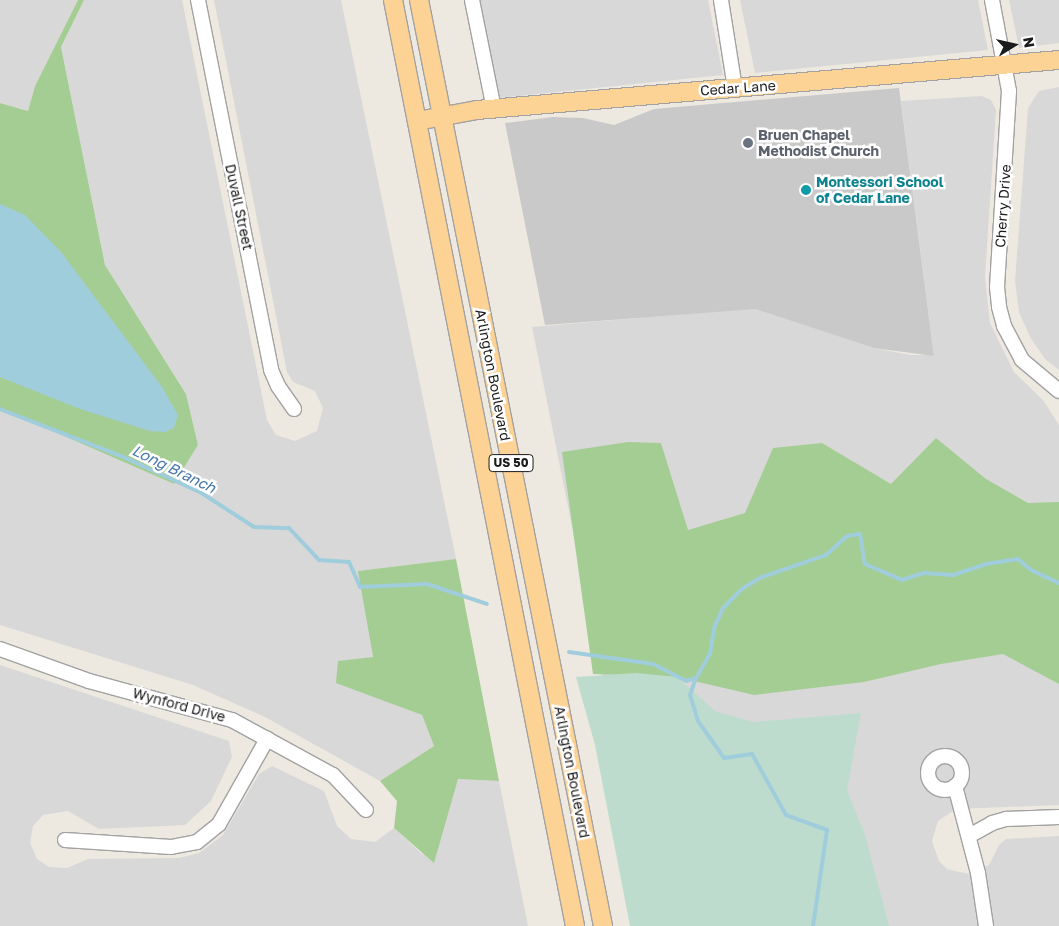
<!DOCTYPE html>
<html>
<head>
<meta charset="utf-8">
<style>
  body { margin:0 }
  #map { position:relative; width:1059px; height:926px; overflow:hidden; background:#ede9e0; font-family:"Golos Text",sans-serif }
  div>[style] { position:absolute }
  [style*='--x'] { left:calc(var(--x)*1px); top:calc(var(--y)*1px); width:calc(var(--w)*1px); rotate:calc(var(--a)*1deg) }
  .residential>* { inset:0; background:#d9d8d8 }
  .religious>* { inset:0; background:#c9c9c9 }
  .forest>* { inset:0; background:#a4cd94 }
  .wetland>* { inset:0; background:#bddcce }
  .water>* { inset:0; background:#9fcddc }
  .stream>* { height:4px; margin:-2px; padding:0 2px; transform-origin:2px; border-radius:2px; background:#9fcddc }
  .roads { filter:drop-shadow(1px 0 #a2a2a2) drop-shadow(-1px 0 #a2a2a2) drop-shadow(0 1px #a2a2a2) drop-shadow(0 -1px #a2a2a2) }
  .minor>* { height:14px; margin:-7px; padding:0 7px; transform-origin:7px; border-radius:7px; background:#fff }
  .minor>.ring { margin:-7px; padding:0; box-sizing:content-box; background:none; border:14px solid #fff; border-radius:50% }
  .major>* { height:18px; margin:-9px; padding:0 9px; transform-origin:9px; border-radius:9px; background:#fdd295 }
  .dots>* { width:14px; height:14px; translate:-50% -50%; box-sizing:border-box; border:2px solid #fff; border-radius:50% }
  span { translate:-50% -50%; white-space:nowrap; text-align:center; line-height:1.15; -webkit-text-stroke:5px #fff; paint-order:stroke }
  .shield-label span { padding:1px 4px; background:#fff; border:1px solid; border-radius:4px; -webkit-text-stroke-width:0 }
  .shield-label { font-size:12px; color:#1b1b1b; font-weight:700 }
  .street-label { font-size:14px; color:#1b1b1b }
  .worship-label { font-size:14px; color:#5b616d; font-weight:700 }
  .left { translate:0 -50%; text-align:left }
  .culture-label { font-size:14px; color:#0d838f; font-weight:700 }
  .water-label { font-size:15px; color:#4777ab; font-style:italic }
  .north { position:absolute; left:989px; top:20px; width:50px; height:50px; -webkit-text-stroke:4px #fff; paint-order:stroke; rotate:80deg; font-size:14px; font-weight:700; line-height:20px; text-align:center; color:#1b1b1b }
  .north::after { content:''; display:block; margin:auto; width:18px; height:22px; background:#1b1b1b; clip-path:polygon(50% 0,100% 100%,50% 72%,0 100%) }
</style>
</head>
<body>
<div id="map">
  <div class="residential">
    <div style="clip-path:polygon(0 0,78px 0,35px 86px,28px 111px,0 103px)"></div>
    <div style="clip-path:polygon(84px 0,182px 0,267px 420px,276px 435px,295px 441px,317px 431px,323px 408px,315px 391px,293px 382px,287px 372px,214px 0,341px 0,456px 559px,359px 571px,373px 658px,336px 682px,422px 715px,434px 746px,380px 781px,265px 717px,193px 685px,0 625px,0 408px,174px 484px,198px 445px,186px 394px,105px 265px,61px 47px)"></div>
    <div style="clip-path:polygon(479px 0,708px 0,723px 75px,498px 98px)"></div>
    <div style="clip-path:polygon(740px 0,978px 0,988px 50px,755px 73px)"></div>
    <div style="clip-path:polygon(1009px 0,1059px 0,1059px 43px,1019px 48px)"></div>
    <div style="clip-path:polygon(1059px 87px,1059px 370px,1045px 359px,1030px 337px,1019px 312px,1015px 281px,1028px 108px,1039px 91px)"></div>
    <div style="clip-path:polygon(982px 96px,991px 100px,996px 110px,985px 278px,990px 323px,1014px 372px,1043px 400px,1059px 425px,1059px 805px,956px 809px,938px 821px,932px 841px,939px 861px,947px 869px,969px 874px,989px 865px,999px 845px,1006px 839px,1059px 836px,1059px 926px,652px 926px,532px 327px,756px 308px,874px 348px,910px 355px,934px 355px,901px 101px)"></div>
    <div style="clip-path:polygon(0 665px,229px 741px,232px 757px,211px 801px,185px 825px,99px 829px,68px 811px,43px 815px,33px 826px,30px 843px,37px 859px,49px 867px,67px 868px,88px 859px,179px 858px,199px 853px,223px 835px,259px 774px,272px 766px,324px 791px,337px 826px,351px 839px,375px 842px,394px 828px,423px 855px,458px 779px,499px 781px,528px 926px,0 926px)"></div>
  </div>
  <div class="religious">
    <div style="clip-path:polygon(899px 88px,934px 356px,874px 348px,756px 309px,545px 325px,505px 123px,553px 117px,583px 118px,614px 125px,654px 109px)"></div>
  </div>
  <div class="forest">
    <div style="clip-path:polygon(78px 0,84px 0,61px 47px,105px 265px,186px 394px,198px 445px,174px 484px,0 408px,0 103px,28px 111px,35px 86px)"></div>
    <div style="clip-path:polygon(936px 438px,986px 479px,1028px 503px,1059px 502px,1059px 684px,1003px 654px,941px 664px,864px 682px,754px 695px,677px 677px,593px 674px,562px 452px,628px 442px,661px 443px,688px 530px,745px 513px,773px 448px,822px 443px,891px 484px)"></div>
    <div style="clip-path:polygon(456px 559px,499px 781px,458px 779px,434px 863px,394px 828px,397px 801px,380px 781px,434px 746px,422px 715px,336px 683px,338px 661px,373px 657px,358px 571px)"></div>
  </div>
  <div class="wetland">
    <div style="clip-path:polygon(636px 673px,677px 677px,715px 711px,753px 722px,861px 713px,847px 790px,865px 835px,889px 926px,630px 926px,595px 745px,576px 677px)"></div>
  </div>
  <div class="water">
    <div style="clip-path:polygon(0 204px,25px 215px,61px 252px,162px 387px,178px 415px,174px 428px,165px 432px,150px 431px,80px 409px,0 377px)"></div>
  </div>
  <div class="stream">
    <div style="--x:0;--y:409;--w:130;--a:21.2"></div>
    <div style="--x:121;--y:456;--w:87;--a:24.5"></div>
    <div style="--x:200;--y:492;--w:64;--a:32.9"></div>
    <div style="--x:254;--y:527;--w:35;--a:2"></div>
    <div style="--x:289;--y:528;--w:44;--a:46.8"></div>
    <div style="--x:319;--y:560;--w:30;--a:4"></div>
    <div style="--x:349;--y:562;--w:27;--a:66"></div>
    <div style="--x:360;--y:587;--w:67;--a:-2.6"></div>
    <div style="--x:427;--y:584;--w:63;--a:18.4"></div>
    <div style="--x:569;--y:652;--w:85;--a:8.1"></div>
    <div style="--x:653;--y:664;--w:37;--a:27"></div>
    <div style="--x:686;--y:681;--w:10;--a:-17"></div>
    <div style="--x:813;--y:926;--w:97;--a:-81.7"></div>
    <div style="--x:827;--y:830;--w:44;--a:-159.9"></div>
    <div style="--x:786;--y:815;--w:70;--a:-119.1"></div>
    <div style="--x:752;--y:754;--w:28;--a:172"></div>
    <div style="--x:724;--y:758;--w:45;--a:-125.1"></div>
    <div style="--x:698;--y:721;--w:27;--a:-107"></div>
    <div style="--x:690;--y:695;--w:18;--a:-71"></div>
    <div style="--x:696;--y:678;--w:28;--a:-60"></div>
    <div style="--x:710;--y:654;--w:26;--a:-81"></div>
    <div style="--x:714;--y:628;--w:22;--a:-66"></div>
    <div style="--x:723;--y:608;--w:28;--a:-45"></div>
    <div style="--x:743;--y:588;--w:22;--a:-30"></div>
    <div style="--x:762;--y:577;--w:68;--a:-19"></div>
    <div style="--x:826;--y:555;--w:28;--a:-42"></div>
    <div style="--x:847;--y:536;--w:13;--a:-9"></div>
    <div style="--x:860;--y:534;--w:30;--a:81"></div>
    <div style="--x:865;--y:564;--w:40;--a:23.4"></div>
    <div style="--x:902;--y:580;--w:23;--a:-18"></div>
    <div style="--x:924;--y:573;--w:29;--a:4"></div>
    <div style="--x:953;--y:575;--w:35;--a:-18"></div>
    <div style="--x:986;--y:564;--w:32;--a:-9"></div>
    <div style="--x:1018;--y:559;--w:17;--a:40"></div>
    <div style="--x:1031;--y:570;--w:31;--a:25"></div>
  </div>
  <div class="roads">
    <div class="minor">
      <div style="--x:198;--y:0;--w:377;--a:78.8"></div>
      <div style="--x:271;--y:370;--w:17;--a:66"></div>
      <div style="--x:278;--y:386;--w:28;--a:55"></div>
      <div style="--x:472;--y:0;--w:111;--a:78.6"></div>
      <div style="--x:721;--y:0;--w:89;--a:81"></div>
      <div style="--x:992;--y:0;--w:93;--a:79.4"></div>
      <div style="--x:1009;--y:91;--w:196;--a:93.5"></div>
      <div style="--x:997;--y:287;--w:20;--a:84"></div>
      <div style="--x:999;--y:307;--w:20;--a:75"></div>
      <div style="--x:1004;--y:326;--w:38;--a:62"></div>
      <div style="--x:1022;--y:360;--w:48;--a:40"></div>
      <div style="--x:0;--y:649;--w:95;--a:19.8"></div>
      <div style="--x:89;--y:681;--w:148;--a:15.3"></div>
      <div style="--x:232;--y:720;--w:115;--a:28.6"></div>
      <div style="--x:333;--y:775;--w:48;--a:46.7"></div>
      <div class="ring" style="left:928px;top:756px;width:20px;height:20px"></div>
      <div style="--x:955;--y:786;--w:90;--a:75.2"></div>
      <div style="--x:978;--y:873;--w:54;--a:81.4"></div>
      <div style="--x:969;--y:836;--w:26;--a:-29"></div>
      <div style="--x:992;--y:823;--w:15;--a:-16"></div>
      <div style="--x:1006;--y:819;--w:53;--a:-2.2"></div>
      <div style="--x:65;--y:840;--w:106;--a:3.8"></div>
      <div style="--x:171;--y:847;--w:26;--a:-11"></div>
      <div style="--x:197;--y:842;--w:28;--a:-39"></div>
      <div style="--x:219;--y:824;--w:98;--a:-60.5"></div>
    </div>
    <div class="major">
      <div style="--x:393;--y:0;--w:944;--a:78.88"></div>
      <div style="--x:419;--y:0;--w:944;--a:78.76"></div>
      <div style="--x:417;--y:121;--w:61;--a:-10.4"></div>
      <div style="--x:477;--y:110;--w:584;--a:-4.91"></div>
    </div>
  </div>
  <div class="dots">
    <div style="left:748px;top:143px;background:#6b7280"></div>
    <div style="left:806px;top:190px;background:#0f9aa8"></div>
  </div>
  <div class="shield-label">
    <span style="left:511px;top:463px">US 50</span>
  </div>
  <div class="street-label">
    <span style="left:738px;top:88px;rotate:-4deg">Cedar Lane</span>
    <span style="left:1003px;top:206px;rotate:-86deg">Cherry Drive</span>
    <span style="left:239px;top:207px;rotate:78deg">Duvall Street</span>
    <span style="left:493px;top:375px;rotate:79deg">Arlington Boulevard</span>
    <span style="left:179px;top:705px;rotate:15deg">Wynford Drive</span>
    <span style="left:572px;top:772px;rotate:79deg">Arlington Boulevard</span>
  </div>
  <div class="worship-label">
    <span class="left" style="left:758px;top:143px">Bruen Chapel<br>Methodist Church</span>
  </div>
  <div class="culture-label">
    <span class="left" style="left:816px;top:190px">Montessori School<br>of Cedar Lane</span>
  </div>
  <div class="water-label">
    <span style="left:174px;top:469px;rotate:26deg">Long Branch</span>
  </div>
  <div class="north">N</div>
</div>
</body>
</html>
